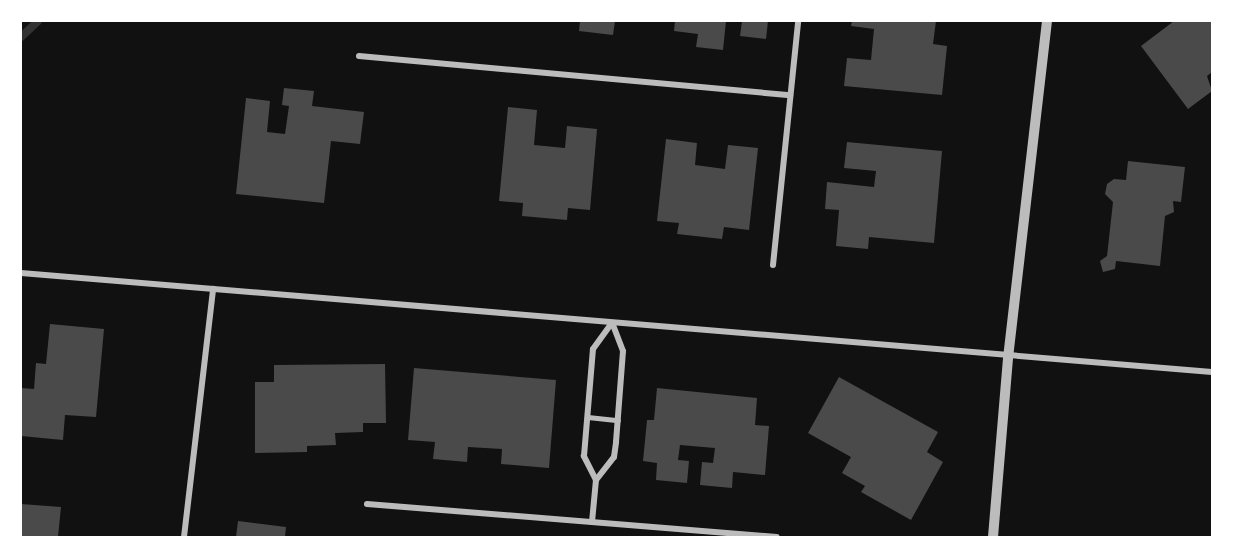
<!DOCTYPE html>
<html>
<head>
<meta charset="utf-8">
<style>
  body { margin:0 }
  #map { position:relative; width:1233px; height:558px; overflow:hidden; background:#111; font-family:"Varela Round",sans-serif }
  div>[style] { position:absolute }
  [style*='--x'] { left:calc(var(--x)*1px); top:calc(var(--y)*1px); width:calc(var(--w)*1px); rotate:calc(var(--a)*1deg) }
  .stream>* { height:8px; margin:-4px; padding:0 4px; transform-origin:4px; border-radius:4px; background:#333 }
  .building>* { inset:0; background:#4a4a4a }
  .service>* { height:4.5px; margin:-2.25px; padding:0 2.25px; transform-origin:2.25px; border-radius:2.25px; background:#bcbcbc }
  .minor>* { height:6px; margin:-3px; padding:0 3px; transform-origin:3px; border-radius:3px; background:#bcbcbc }
  .tertiary>* { height:10px; margin:-5px; padding:0 5px; transform-origin:5px; border-radius:5px; background:#bcbcbc }
  span { translate:-50% -50%; white-space:nowrap; text-align:center; line-height:1.15; -webkit-text-stroke:4.5px #fff; paint-order:stroke }
  .frame { position:absolute; inset:0; border:22px solid #fff; pointer-events:none }
</style>
</head>
<body>
<div id="map">
  <div class="stream">
    <div style="--x:21;--y:37;--w:23;--a:-43"></div>
  </div>
  <div class="building">
    <div style="clip-path:polygon(580px 21px,615px 21px,613px 35px,579px 31px)"></div>
    <div style="clip-path:polygon(675px 21px,726px 21px,723px 50px,696px 47px,698px 34px,674px 31px)"></div>
    <div style="clip-path:polygon(742px 21px,768px 21px,766px 39px,740px 36px)"></div>
    <div style="clip-path:polygon(852px 21px,936px 21px,933px 44px,947px 46px,942px 95px,844px 86px,847px 58px,871px 60px,874px 29px,851px 26px)"></div>
    <div style="clip-path:polygon(1174px 21px,1212px 21px,1212px 72px,1207px 76px,1212px 91px,1188px 109px,1141px 46px)"></div>
    <div style="clip-path:polygon(284px 88px,314px 91px,312px 106px,364px 112px,360px 144px,331px 141px,324px 203px,236px 194px,246px 98px,270px 101px,267px 132px,285px 134px,289px 106px,282px 105px)"></div>
    <div style="clip-path:polygon(508px 107px,537px 110px,534px 145px,565px 148px,567px 126px,597px 129px,590px 210px,568px 208px,567px 220px,522px 216px,523px 203px,499px 201px)"></div>
    <div style="clip-path:polygon(666px 139px,697px 143px,695px 165px,725px 169px,728px 145px,758px 148px,749px 230px,724px 227px,722px 239px,677px 234px,679px 223px,657px 221px)"></div>
    <div style="clip-path:polygon(847px 142px,942px 151px,934px 243px,869px 237px,868px 249px,836px 246px,839px 210px,825px 209px,827px 182px,874px 187px,876px 171px,844px 168px)"></div>
    <div style="clip-path:polygon(1128px 161px,1185px 167px,1181px 202px,1173px 201px,1174px 212px,1165px 216px,1160px 266px,1116px 261px,1115px 269px,1103px 272px,1100px 261px,1107px 256px,1113px 202px,1105px 194px,1107px 184px,1114px 179px,1126px 180px)"></div>
    <div style="clip-path:polygon(50px 324px,104px 329px,96px 417px,65px 415px,63px 440px,21px 436px,21px 388px,34px 389px,36px 363px,46px 364px)"></div>
    <div style="clip-path:polygon(385px 364px,386px 423px,363px 423px,363px 432px,335px 433px,336px 445px,307px 446px,307px 452px,255px 453px,255px 382px,274px 382px,274px 365px)"></div>
    <div style="clip-path:polygon(414px 368px,556px 380px,549px 468px,501px 464px,502px 449px,468px 447px,467px 462px,433px 459px,435px 442px,408px 440px)"></div>
    <div style="clip-path:polygon(839px 377px,938px 432px,927px 452px,943px 462px,911px 520px,861px 492px,865px 486px,842px 473px,851px 457px,808px 433px)"></div>
    <div style="clip-path:polygon(657px 388px,757px 398px,755px 425px,769px 426px,765px 475px,733px 472px,732px 488px,700px 485px,702px 462px,713px 463px,715px 448px,680px 445px,678px 460px,689px 461px,687px 483px,656px 480px,657px 463px,643px 461px,647px 420px,654px 420px)"></div>
    <div style="clip-path:polygon(21px 504px,61px 507px,58px 537px,21px 537px)"></div>
    <div style="clip-path:polygon(238px 521px,286px 527px,285px 537px,236px 537px)"></div>
  </div>
  <div class="service">
    <div style="--x:588;--y:417;--w:30;--a:6"></div>
  </div>
  <div class="minor">
    <div style="--x:359;--y:56;--w:433;--a:5.2"></div>
    <div style="--x:773;--y:265;--w:245;--a:-84.1"></div>
    <div style="--x:21;--y:273;--w:1195;--a:4.75"></div>
    <div style="--x:596;--y:480;--w:29;--a:-52"></div>
    <div style="--x:614;--y:457;--w:15;--a:-82"></div>
    <div style="--x:616;--y:442;--w:91;--a:-85.6"></div>
    <div style="--x:623;--y:351;--w:30;--a:-111"></div>
    <div style="--x:367;--y:504;--w:411;--a:4.6"></div>
    <div style="--x:592;--y:522;--w:42;--a:-84.6"></div>
    <div style="--x:596;--y:480;--w:27;--a:-117"></div>
    <div style="--x:584;--y:456;--w:107;--a:-85.2"></div>
    <div style="--x:593;--y:349;--w:32;--a:-54"></div>
    <div style="--x:184;--y:537;--w:250;--a:-83.3"></div>
  </div>
  <div class="tertiary">
    <div style="--x:993;--y:537;--w:180;--a:-85.2"></div>
    <div style="--x:1008;--y:358;--w:339;--a:-83.4"></div>
  </div>
  <div class="frame"></div>
</div>
</body>
</html>
